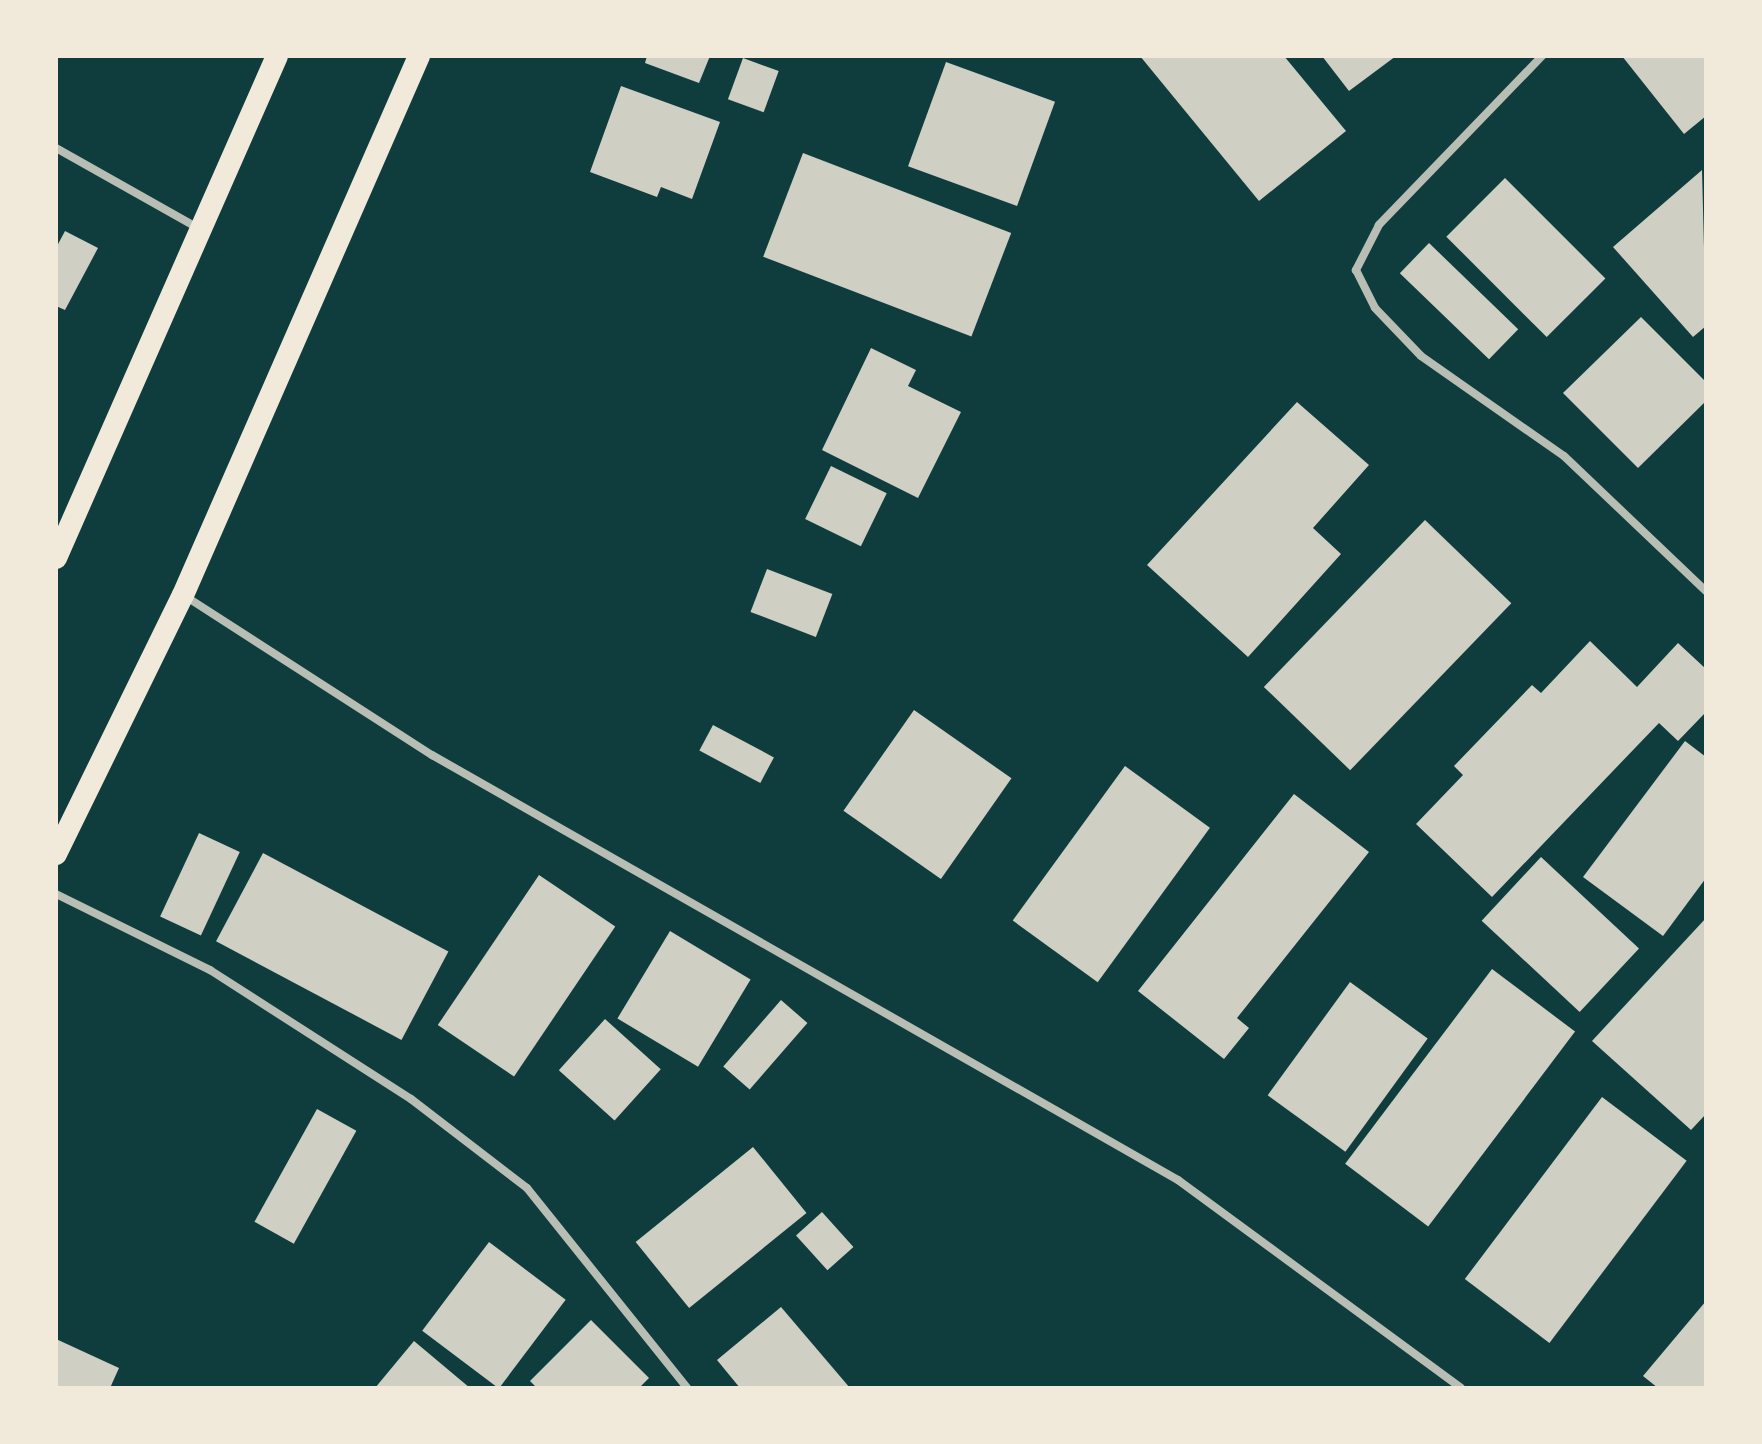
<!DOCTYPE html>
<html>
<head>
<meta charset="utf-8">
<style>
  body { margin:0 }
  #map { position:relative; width:1762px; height:1444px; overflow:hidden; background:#0f3d3e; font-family:Helvetica,sans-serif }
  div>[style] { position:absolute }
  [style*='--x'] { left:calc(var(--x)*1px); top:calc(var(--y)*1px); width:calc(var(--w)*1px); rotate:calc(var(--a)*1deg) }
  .building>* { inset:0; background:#cfcfc3; transform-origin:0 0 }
  .minor>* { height:8px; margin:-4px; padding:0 4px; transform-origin:4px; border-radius:4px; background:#b8beb3 }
  .trunk>* { height:22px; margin:-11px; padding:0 11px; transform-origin:11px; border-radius:11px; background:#f1e9da }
  span { translate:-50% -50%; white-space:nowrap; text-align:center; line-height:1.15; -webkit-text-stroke:6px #f1e9da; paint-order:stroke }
  .frame { position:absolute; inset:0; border:58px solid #f1e9da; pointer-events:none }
</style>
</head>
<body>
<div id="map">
  <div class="building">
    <div style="clip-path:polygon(647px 56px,710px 56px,699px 83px,645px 63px)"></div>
    <div style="clip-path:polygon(1140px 56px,1284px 56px,1346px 131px,1259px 201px)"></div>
    <div style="clip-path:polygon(1322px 56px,1396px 56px,1349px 91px)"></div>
    <div style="clip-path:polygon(1622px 56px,1706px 56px,1706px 116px,1684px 134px)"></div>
    <div style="left:743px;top:58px;width:38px;height:44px;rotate:20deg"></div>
    <div style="left:946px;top:62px;width:116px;height:111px;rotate:20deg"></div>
    <div style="clip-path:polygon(621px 86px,720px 122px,692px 199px,661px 187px,657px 197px,590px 172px)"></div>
    <div style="left:803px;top:153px;width:223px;height:111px;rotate:21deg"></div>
    <div style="clip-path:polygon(1702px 170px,1706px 326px,1693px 337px,1613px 247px)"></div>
    <div style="left:1505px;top:178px;width:142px;height:83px;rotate:45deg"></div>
    <div style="clip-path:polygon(65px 231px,98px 248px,65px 310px,56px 306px,56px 248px)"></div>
    <div style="left:1429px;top:243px;width:124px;height:42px;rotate:44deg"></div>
    <div style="clip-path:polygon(1641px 317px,1706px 382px,1706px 401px,1638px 468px,1563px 393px)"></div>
    <div style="clip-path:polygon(871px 348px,916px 370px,908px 386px,961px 412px,918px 498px,822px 450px)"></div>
    <div style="clip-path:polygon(1297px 402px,1369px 465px,1313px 528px,1341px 554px,1248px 657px,1147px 565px)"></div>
    <div style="left:831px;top:466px;width:62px;height:59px;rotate:26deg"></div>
    <div style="left:1425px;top:520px;width:120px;height:232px;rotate:44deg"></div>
    <div style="left:767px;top:569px;width:70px;height:46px;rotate:21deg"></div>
    <div style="clip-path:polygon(1590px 641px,1637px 687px,1678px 643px,1706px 669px,1706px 712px,1678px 741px,1659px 723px,1492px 897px,1416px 824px,1463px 775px,1454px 766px,1532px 685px,1541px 693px)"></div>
    <div style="left:914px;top:710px;width:119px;height:123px;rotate:35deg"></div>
    <div style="left:713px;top:725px;width:69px;height:29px;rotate:28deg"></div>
    <div style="clip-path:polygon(1685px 741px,1706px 757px,1706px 878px,1663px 936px,1583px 877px)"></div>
    <div style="left:1125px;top:766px;width:105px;height:191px;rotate:36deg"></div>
    <div style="clip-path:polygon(1294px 794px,1369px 852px,1237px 1018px,1249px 1028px,1224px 1059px,1138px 991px)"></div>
    <div style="left:199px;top:833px;width:45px;height:92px;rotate:25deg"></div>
    <div style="left:263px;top:853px;width:210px;height:100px;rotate:28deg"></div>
    <div style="left:1541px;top:857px;width:134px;height:87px;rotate:43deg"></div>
    <div style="left:539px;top:875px;width:92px;height:181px;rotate:34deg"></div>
    <div style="clip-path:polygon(1706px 918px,1706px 1114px,1691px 1130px,1592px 1041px)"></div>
    <div style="left:670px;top:931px;width:94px;height:102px;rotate:31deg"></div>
    <div style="left:1492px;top:969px;width:104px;height:244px;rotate:37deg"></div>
    <div style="left:1350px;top:982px;width:96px;height:140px;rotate:36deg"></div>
    <div style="left:781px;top:1000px;width:35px;height:88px;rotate:41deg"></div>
    <div style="left:605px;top:1019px;width:75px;height:69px;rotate:42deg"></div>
    <div style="left:1602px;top:1097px;width:106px;height:228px;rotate:37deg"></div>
    <div style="left:317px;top:1109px;width:45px;height:129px;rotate:29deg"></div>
    <div style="left:753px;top:1147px;width:85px;height:151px;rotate:51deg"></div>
    <div style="left:822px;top:1212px;width:47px;height:35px;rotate:48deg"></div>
    <div style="left:489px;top:1242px;width:96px;height:111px;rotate:37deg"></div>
    <div style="clip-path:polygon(1706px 1301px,1706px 1388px,1658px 1388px,1643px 1376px)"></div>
    <div style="clip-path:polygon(781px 1307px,850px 1388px,740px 1388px,717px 1360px)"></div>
    <div style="clip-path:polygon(591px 1320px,649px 1378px,639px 1388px,537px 1388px,530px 1381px)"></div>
    <div style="clip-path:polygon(56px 1339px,119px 1368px,110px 1388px,56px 1388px)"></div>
    <div style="clip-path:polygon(414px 1341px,470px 1388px,375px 1388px)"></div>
  </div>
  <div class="minor">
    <div style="--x:1542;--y:56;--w:235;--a:134"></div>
    <div style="--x:1379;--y:225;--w:51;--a:117.1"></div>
    <div style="--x:1356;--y:270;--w:42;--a:63.4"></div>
    <div style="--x:1375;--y:308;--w:66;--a:46.2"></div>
    <div style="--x:1421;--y:356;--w:174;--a:35"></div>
    <div style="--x:1564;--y:456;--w:196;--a:43.6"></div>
    <div style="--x:56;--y:148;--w:165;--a:29.4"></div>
    <div style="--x:185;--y:596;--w:294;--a:32.8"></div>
    <div style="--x:432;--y:755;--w:859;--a:29.67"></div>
    <div style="--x:1178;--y:1180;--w:351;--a:36.3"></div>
    <div style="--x:56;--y:894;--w:172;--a:26.3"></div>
    <div style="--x:210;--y:970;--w:239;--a:32.7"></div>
    <div style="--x:411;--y:1099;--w:146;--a:37.5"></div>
    <div style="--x:527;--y:1188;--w:256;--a:51.3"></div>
  </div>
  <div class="trunk">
    <div style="--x:56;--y:558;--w:548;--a:-66.24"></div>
    <div style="--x:56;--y:854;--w:288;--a:-63.9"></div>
    <div style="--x:183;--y:595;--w:588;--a:-66.35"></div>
  </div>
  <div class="frame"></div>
</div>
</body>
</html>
